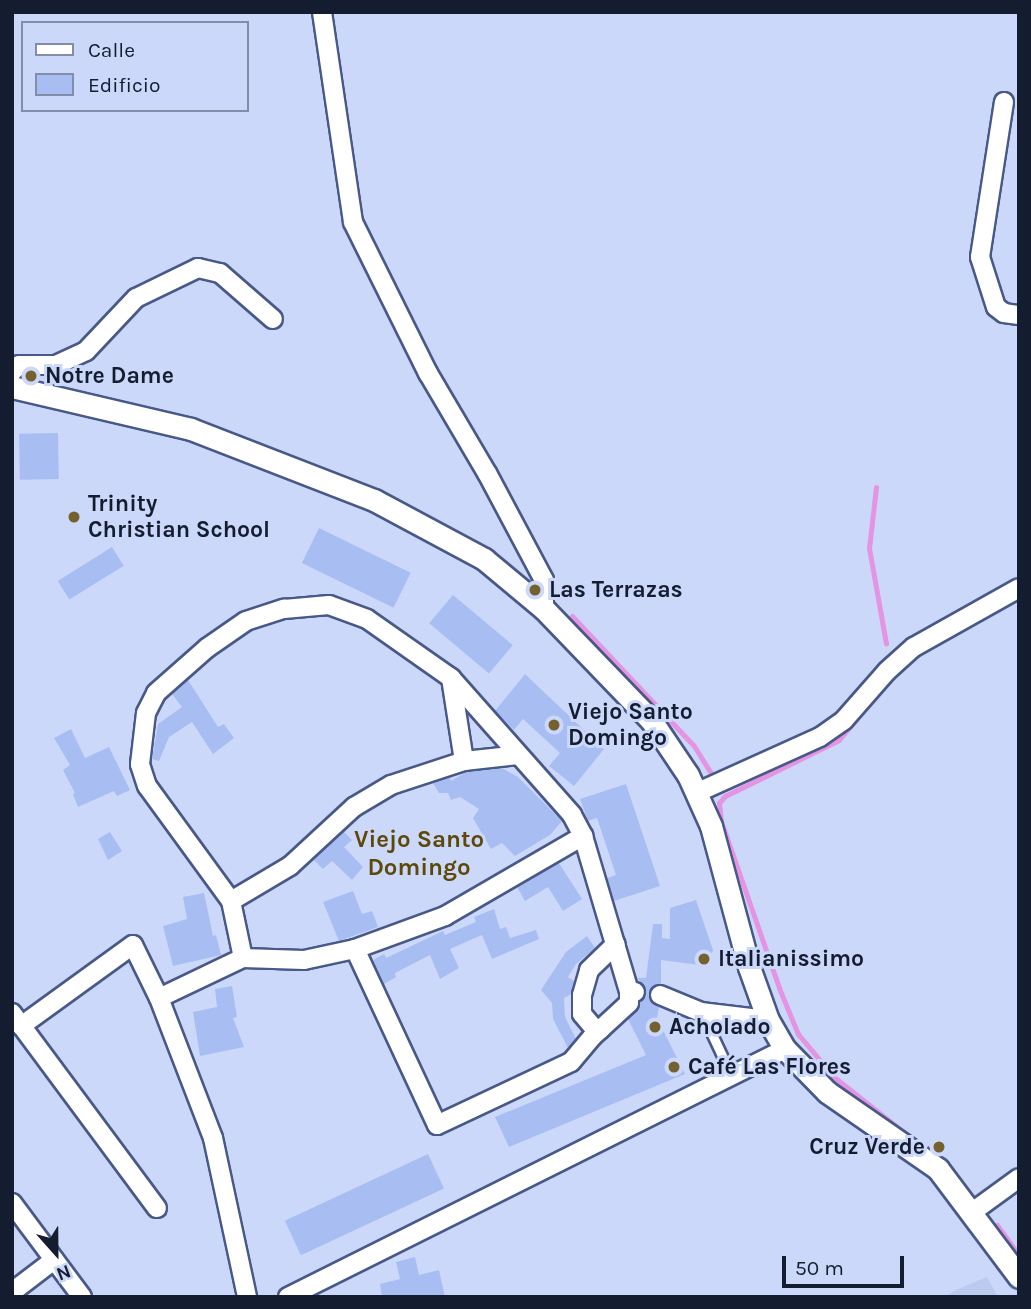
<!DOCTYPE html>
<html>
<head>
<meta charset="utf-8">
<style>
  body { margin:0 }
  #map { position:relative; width:1031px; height:1309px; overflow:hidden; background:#cbd8f9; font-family:Karla,sans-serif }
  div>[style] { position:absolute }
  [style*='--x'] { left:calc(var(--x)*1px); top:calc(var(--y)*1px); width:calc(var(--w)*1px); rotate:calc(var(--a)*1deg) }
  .built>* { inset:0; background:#bbcaee }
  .stream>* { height:5px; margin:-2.5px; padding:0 2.5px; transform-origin:2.5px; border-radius:2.5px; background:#e494e2 }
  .building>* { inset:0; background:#a8bef3; transform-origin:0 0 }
  .roads { filter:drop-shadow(2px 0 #485989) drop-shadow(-2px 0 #485989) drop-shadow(0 2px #485989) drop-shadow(0 -2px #485989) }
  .service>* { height:9px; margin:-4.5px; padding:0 4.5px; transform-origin:4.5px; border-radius:4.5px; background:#fff }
  .minor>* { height:18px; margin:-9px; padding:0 9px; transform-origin:9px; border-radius:9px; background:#fff }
  .tertiary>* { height:21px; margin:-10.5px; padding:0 10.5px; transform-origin:10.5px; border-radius:10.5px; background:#fff }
  .dots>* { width:19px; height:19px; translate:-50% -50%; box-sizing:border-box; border:4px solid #cbd8f9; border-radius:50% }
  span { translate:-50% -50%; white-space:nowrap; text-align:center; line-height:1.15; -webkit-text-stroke:6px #cbd8f9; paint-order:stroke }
  .poi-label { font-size:23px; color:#141c30; font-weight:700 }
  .left { translate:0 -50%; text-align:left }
  .right { translate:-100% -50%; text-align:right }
  .neighbourhood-label { font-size:24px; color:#5d4809; font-weight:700 }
  .frame { position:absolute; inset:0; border:14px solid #141c30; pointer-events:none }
  .legend { position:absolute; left:21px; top:21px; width:228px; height:91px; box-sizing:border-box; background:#cbd8f9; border:2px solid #828da9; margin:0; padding:9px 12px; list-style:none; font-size:21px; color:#141c30 }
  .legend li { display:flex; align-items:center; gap:14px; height:35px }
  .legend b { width:35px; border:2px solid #828da9 }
  .north { position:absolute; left:21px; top:1218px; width:70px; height:70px; -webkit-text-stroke:5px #cbd8f9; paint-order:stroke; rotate:159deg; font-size:19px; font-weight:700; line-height:28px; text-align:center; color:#141c30 }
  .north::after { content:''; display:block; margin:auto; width:24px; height:32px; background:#141c30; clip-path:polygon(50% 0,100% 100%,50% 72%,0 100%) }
  .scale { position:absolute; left:782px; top:1256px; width:122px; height:32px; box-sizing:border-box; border:4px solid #141c30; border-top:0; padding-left:9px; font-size:21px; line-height:24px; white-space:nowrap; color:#141c30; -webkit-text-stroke:5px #cbd8f9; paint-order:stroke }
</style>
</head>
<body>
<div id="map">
  <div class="built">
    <div style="clip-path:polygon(987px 1277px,998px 1297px,945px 1297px,956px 1290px)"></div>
  </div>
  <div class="stream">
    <div style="--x:876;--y:487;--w:61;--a:96.5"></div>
    <div style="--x:869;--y:548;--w:97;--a:79.9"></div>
    <div style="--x:572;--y:616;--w:178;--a:46.8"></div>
    <div style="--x:694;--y:746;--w:32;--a:58"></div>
    <div style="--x:858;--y:717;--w:30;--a:130"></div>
    <div style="--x:839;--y:740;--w:127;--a:153.8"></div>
    <div style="--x:725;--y:796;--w:9;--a:131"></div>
    <div style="--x:719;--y:803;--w:18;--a:84"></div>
    <div style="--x:721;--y:821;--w:177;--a:70.8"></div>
    <div style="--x:779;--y:988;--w:50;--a:67.6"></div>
    <div style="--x:798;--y:1034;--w:56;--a:50.1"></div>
    <div style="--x:834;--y:1077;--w:105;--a:38.4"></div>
    <div style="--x:997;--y:1225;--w:37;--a:54"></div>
  </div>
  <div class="building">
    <div style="left:58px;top:433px;width:46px;height:39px;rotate:89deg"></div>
    <div style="left:319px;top:528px;width:102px;height:39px;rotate:26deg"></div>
    <div style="left:112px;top:547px;width:22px;height:64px;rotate:58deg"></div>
    <div style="left:453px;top:595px;width:78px;height:37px;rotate:40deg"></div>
    <div style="clip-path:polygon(525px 674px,604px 749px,574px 786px,549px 766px,560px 753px,523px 719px,514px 730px,495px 711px)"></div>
    <div style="clip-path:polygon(188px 680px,218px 727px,224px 724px,234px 738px,213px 754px,192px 722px,169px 737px,159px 761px,152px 759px,158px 724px,182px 707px,172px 694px)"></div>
    <div style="clip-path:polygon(71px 729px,85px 758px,109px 747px,130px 790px,117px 796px,114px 791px,78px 807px,73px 794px,75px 793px,63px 770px,70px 765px,54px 738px)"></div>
    <div style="clip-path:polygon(502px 768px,518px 777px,562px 821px,550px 835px,515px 856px,502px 843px,491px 849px,473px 818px,479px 809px,460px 797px,451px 800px,448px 793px,439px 793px,433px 783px,450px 778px,451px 781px,466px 772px)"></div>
    <div style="clip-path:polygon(626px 784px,660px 886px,614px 901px,607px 878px,616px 875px,597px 818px,588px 821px,580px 799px)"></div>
    <div style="clip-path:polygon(110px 832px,122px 851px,108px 860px,98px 839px)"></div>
    <div style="clip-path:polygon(344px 832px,352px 840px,344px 847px,363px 867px,352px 880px,332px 861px,323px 869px,314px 860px)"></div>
    <div style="clip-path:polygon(559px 863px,582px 899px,563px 911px,548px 887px,525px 901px,517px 887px)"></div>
    <div style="clip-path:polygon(353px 891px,362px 914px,372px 911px,378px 927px,339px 941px,323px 902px)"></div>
    <div style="clip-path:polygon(204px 893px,213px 936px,216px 935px,221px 955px,173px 966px,163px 926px,187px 919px,183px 897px)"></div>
    <div style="clip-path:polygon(696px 900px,713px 950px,707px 966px,661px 960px,661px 984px,653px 986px,649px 996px,659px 1007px,657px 1018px,685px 1074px,509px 1147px,495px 1117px,646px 1055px,628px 1019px,646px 995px,645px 987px,637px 978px,646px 978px,653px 924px,662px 924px,662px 938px,670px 939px,670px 908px)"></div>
    <div style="clip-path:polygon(494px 909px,500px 929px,506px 927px,510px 938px,536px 930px,539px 939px,492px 959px,482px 935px,450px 949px,459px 968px,440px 979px,430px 955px,395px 973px,396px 977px,384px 984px,373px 960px,384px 954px,386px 958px,443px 931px,445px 935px,476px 922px,474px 917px)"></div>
    <div style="clip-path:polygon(587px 936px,595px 948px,576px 964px,568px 977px,574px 981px,571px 994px,564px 998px,565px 1017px,576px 1039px,568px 1048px,553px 1019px,552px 1003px,541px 990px,566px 952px)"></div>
    <div style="clip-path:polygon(232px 986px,237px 1017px,233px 1018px,244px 1047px,200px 1056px,193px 1012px,217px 1007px,215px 989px)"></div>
    <div style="left:428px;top:1154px;width:38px;height:158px;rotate:65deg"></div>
    <div style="clip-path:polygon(415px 1257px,419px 1275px,439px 1270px,445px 1297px,382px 1297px,380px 1284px,400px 1279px,396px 1262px)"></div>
  </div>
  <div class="roads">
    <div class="service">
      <div style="--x:702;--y:1013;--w:68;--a:64.9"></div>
    </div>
    <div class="minor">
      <div style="--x:322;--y:12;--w:212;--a:81.6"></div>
      <div style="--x:353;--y:222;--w:169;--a:63.6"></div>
      <div style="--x:428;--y:373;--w:116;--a:59.5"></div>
      <div style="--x:487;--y:473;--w:121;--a:62"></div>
      <div style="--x:544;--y:580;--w:29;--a:90"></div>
      <div style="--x:1004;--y:102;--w:157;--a:98.8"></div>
      <div style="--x:980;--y:257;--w:52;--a:72.3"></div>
      <div style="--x:996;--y:307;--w:10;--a:37"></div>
      <div style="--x:1004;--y:313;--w:15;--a:8"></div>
      <div style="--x:12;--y:372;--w:10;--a:-45"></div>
      <div style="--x:19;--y:365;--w:37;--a:0"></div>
      <div style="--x:56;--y:365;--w:33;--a:-25"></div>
      <div style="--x:86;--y:351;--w:73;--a:-46.7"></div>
      <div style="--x:136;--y:298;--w:69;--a:-25.8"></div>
      <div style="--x:198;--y:268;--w:23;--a:13"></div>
      <div style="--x:220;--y:273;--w:70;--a:41"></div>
      <div style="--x:451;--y:678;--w:84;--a:81.1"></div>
      <div style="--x:696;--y:793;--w:136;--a:-24.3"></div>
      <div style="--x:820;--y:737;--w:29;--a:-35"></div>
      <div style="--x:844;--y:720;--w:65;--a:-48.7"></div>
      <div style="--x:887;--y:671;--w:36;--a:-42"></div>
      <div style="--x:914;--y:647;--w:120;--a:-29.3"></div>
      <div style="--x:231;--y:901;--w:69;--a:-30.7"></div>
      <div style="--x:290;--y:866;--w:87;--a:-42.7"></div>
      <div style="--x:354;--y:807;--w:43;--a:-30.7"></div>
      <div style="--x:391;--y:785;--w:77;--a:-18.2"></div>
      <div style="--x:464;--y:761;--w:54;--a:-6.3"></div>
      <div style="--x:355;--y:949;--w:194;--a:65"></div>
      <div style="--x:437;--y:1125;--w:148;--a:-25.2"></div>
      <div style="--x:571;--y:1062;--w:33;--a:-50"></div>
      <div style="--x:592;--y:1037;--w:50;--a:-42.6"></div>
      <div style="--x:629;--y:1003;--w:12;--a:-90"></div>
      <div style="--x:243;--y:958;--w:58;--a:-101.9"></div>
      <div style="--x:231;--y:901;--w:142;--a:-126.1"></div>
      <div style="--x:147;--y:786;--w:23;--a:-108"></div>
      <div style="--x:140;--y:764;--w:51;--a:-83.3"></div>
      <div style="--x:146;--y:713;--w:22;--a:-63"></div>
      <div style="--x:156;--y:693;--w:68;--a:-41.4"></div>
      <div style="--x:207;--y:648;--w:47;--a:-34.7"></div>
      <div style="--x:246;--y:621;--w:40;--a:-18"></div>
      <div style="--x:284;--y:609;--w:45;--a:-5.1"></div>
      <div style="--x:329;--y:605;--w:40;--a:20.2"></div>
      <div style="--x:367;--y:619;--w:103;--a:35.1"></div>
      <div style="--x:451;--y:678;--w:183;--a:48.5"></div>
      <div style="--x:572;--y:815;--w:24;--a:62"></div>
      <div style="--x:583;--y:836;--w:162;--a:73.5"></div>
      <div style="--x:629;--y:991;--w:6;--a:9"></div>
      <div style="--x:660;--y:995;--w:44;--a:22.5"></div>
      <div style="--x:701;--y:1012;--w:67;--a:6.8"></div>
      <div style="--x:159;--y:998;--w:93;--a:-25.5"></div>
      <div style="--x:243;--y:958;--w:61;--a:1.9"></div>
      <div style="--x:304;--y:960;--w:52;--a:-12.2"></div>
      <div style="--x:355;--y:949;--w:96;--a:-20.1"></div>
      <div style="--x:445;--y:916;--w:160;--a:-30.1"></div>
      <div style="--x:12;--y:1013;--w:243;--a:53.4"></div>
      <div style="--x:21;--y:1026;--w:138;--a:-35.9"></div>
      <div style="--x:133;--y:945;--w:59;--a:63.9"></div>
      <div style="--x:159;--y:998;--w:150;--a:68.9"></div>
      <div style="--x:213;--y:1138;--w:163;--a:77.9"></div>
      <div style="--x:601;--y:1029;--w:8;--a:-166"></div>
      <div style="--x:593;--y:1027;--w:17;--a:-130"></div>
      <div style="--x:582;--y:1014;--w:19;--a:-90"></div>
      <div style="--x:582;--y:995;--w:26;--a:-74"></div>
      <div style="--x:589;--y:970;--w:37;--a:-44"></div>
      <div style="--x:12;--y:1203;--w:117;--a:53.3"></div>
      <div style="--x:971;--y:1213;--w:59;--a:-36.1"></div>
      <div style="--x:12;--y:1292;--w:53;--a:-37.3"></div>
      <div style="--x:288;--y:1297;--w:555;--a:-26.52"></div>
    </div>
    <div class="tertiary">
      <div style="--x:12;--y:387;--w:184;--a:13.2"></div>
      <div style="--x:191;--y:429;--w:196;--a:21.2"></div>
      <div style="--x:374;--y:500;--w:125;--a:28.2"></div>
      <div style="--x:484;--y:559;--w:78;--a:39.8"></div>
      <div style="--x:544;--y:609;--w:154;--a:46.1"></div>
      <div style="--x:651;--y:720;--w:66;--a:56.1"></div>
      <div style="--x:688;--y:775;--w:56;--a:65.7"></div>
      <div style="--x:711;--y:826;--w:146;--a:74.9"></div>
      <div style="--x:749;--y:967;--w:56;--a:70.3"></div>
      <div style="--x:768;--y:1020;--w:34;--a:60"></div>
      <div style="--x:785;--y:1049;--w:60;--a:45.7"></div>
      <div style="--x:827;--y:1092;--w:135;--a:34.7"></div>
      <div style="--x:938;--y:1169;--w:135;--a:53.1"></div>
    </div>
  </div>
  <div class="dots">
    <div style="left:31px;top:376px;background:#75612f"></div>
    <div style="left:74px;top:517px;background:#75612f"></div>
    <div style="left:535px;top:590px;background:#75612f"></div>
    <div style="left:554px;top:725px;background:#75612f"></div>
    <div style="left:704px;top:959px;background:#75612f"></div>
    <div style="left:655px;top:1027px;background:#75612f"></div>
    <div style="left:674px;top:1067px;background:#75612f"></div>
    <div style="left:939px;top:1147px;background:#75612f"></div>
  </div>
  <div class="poi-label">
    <span class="left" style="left:45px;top:376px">Notre Dame</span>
    <span class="left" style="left:88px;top:517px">Trinity<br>Christian School</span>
    <span class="left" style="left:549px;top:590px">Las Terrazas</span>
    <span class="left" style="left:568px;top:725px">Viejo Santo<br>Domingo</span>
    <span class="left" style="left:718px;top:959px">Italianissimo</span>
    <span class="left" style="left:669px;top:1027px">Acholado</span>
    <span class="left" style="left:688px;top:1067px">Café Las Flores</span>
    <span class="right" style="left:925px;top:1147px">Cruz Verde</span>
  </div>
  <div class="neighbourhood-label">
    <span style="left:419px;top:854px">Viejo Santo<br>Domingo</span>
  </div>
  <div class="frame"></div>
  <ul class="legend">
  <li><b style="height:9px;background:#fff"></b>Calle</li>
  <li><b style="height:19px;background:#a8bef3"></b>Edificio</li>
  </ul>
  <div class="north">N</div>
  <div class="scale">50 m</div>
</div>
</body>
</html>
